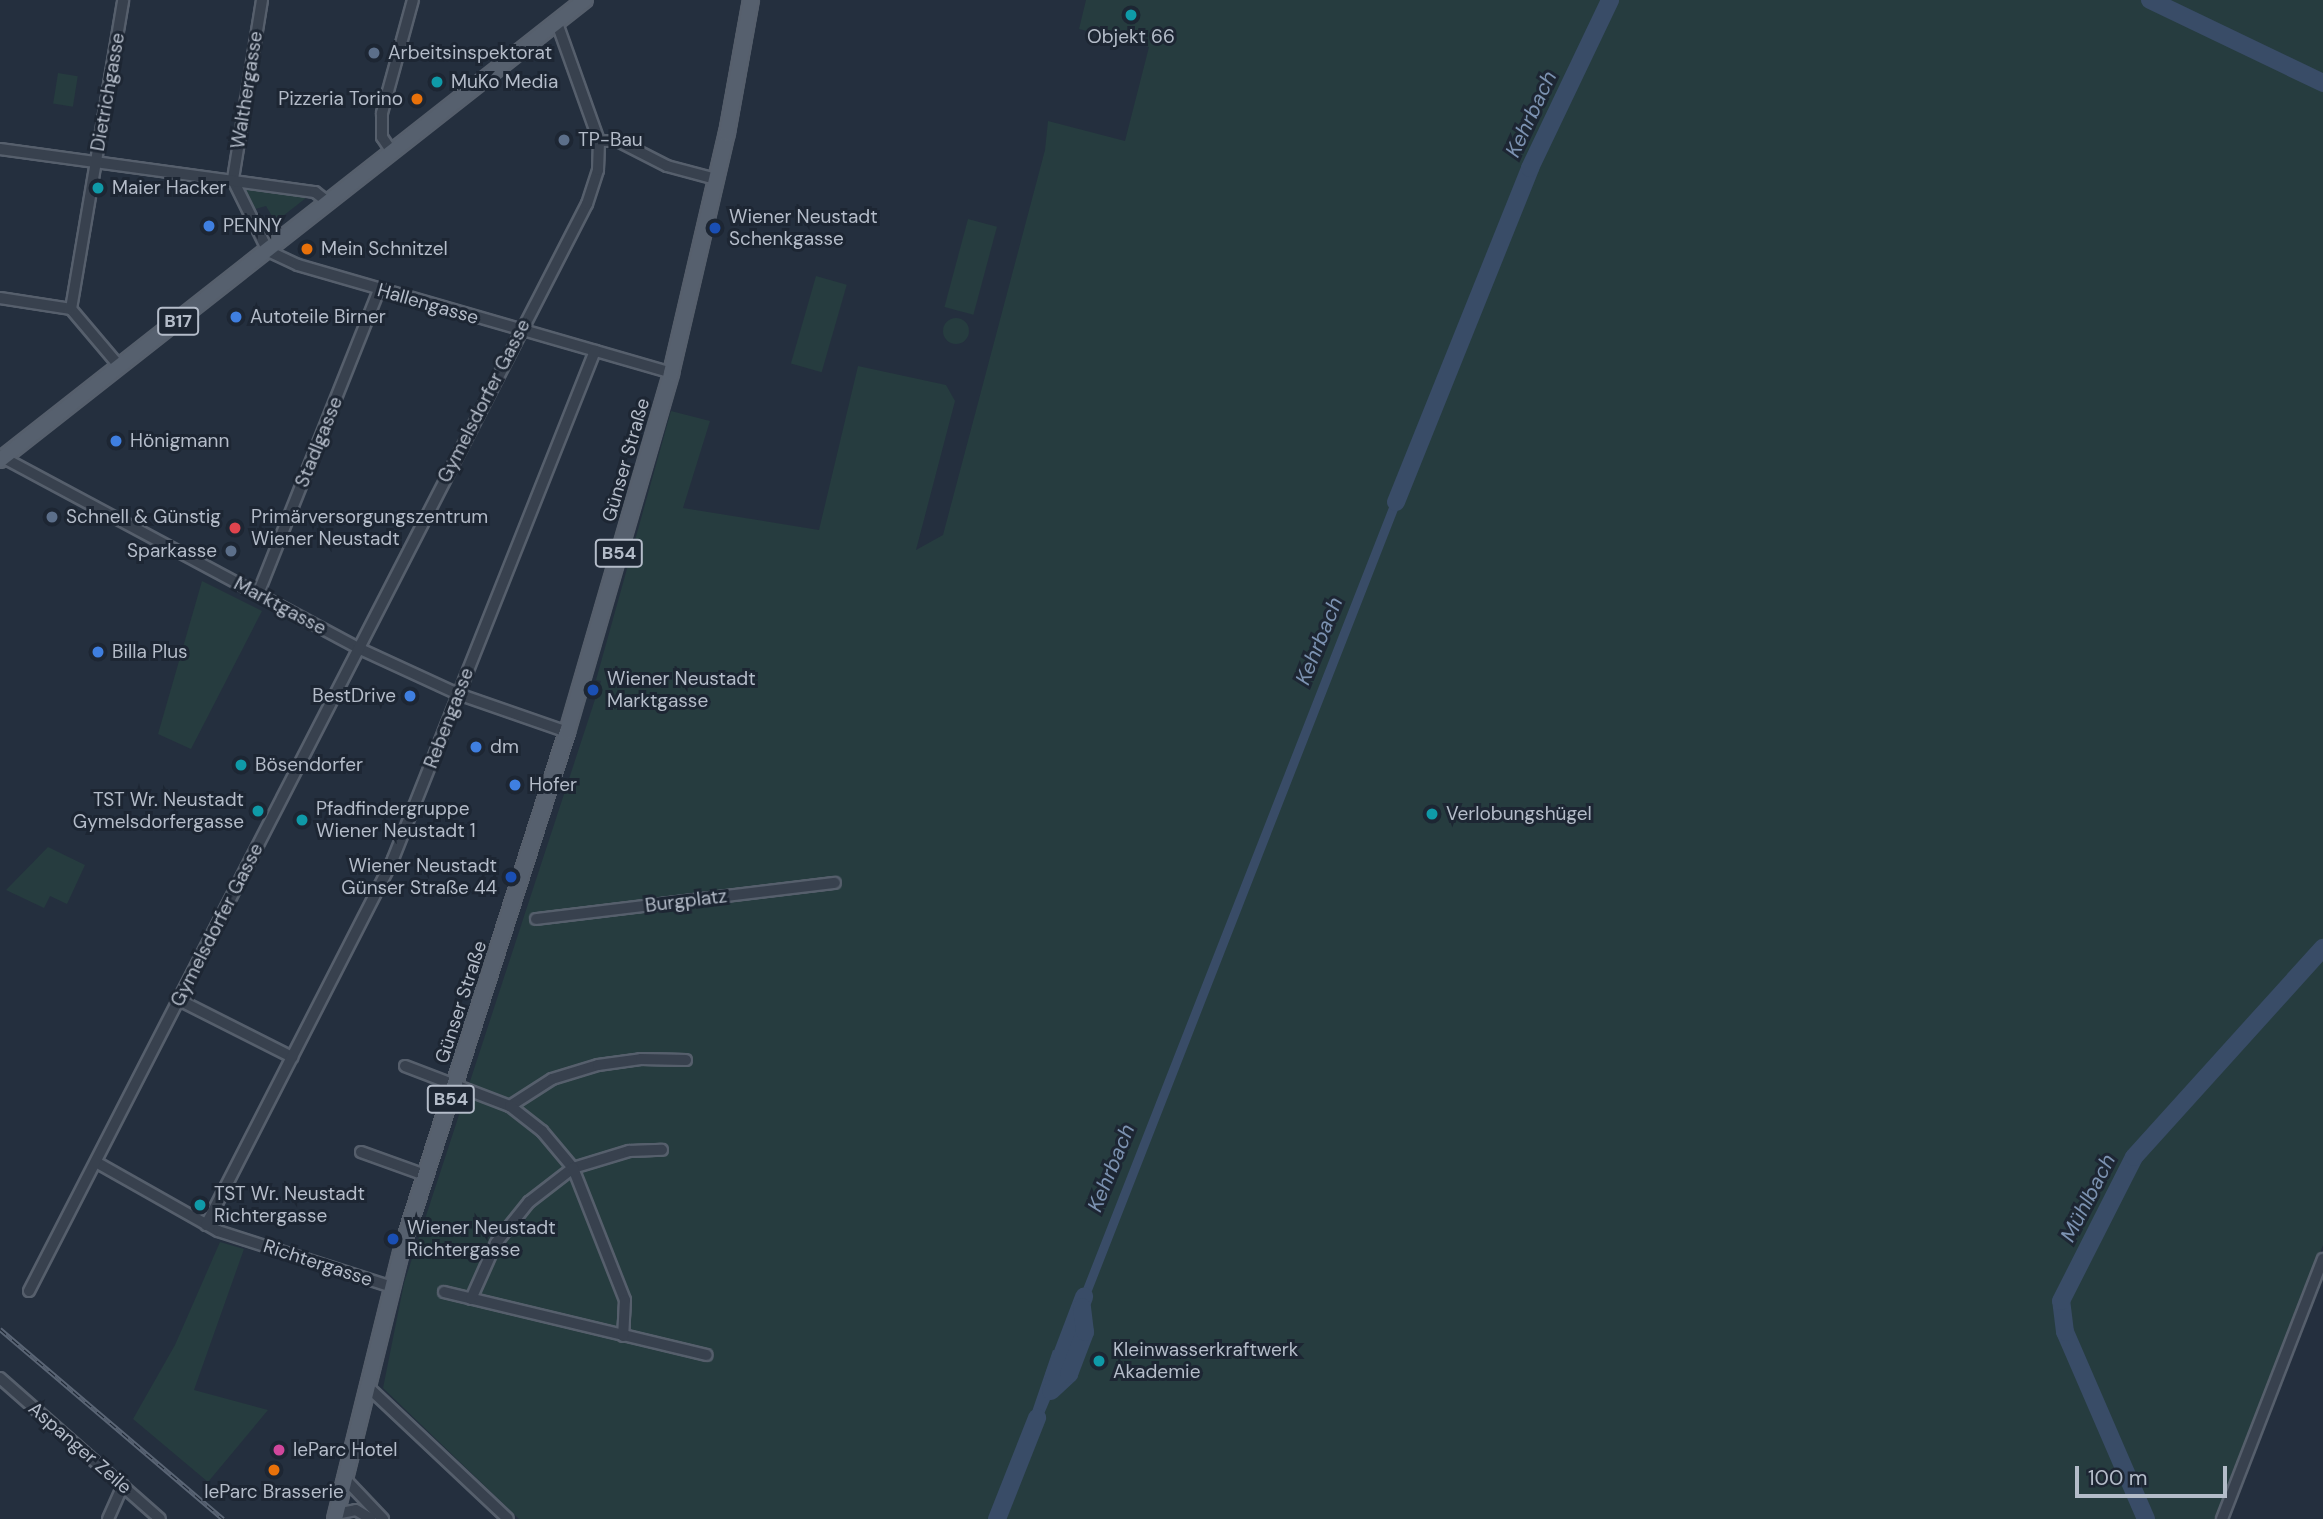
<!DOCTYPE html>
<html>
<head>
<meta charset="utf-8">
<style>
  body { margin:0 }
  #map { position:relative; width:2323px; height:1519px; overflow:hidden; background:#242f3e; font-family:"DM Sans",sans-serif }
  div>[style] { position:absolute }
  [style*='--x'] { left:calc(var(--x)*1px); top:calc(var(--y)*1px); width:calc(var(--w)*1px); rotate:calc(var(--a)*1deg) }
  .green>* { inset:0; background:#263c3f; transform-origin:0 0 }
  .round { border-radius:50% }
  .water>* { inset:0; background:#394c67 }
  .river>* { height:18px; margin:-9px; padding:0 9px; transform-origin:9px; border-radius:9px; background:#394c67 }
  .roads { filter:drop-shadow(2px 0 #565f6c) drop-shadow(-2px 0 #565f6c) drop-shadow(0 2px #565f6c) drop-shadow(0 -2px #565f6c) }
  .minor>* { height:10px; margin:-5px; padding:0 5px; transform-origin:5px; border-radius:5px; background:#38414e }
  .major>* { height:14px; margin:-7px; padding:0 7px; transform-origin:7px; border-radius:7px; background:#56606e }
  .rail>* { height:5px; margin-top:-2.5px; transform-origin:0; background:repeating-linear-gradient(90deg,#1d2633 0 8px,#5a6575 0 16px); box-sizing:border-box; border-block:2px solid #5a6575 }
  .dots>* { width:19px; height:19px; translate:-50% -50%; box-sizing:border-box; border:4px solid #1d2633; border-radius:50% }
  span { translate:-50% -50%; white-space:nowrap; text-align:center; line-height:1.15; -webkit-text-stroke:6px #1d2633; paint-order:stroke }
  .shield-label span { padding:2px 5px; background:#1d2633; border:2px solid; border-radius:5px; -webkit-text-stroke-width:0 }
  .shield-label { font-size:18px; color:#b4bcc9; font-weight:700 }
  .poi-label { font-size:19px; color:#b4bcc9 }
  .left { translate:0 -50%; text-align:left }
  .right { translate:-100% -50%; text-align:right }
  .street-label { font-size:19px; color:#b4bcc9 }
  .water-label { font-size:21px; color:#7c92b1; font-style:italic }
  .scale { position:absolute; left:2075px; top:1466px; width:152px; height:32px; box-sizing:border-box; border:4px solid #b4bcc9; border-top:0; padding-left:9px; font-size:21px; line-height:24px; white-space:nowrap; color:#b4bcc9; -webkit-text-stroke:5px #1d2633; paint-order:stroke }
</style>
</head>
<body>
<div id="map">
  <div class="green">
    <div style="clip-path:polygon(1086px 0,2323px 0,2323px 1245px,2216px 1519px,519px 1519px,383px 1388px,404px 1283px,601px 681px,596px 680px,671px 411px,710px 421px,683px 508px,819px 530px,858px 366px,946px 385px,955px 401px,916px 550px,943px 535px,1045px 150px,1048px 121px,1125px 141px,1149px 47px,1079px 29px)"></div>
    <div style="left:58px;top:73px;width:20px;height:31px;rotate:9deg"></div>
    <div style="clip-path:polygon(244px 185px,306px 196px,306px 198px,265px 230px,261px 223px,272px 216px,266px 206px,255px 209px,243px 194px)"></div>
    <div style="left:968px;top:219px;width:30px;height:91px;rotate:15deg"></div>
    <div style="left:816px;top:276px;width:32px;height:91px;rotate:16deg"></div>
    <div class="round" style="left:943px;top:318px;width:26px;height:26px"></div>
    <div style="clip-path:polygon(202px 581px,262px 611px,191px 749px,158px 734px)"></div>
    <div style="clip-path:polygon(48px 847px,85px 865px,67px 904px,50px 896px,44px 908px,6px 890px)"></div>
    <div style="clip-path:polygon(220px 1242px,244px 1249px,194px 1390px,268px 1410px,208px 1482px,133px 1419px,175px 1345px)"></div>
  </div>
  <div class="water">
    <div style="clip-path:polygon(1404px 469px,1405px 492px,1090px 1296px,1086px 1317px,1072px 1317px)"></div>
    <div style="clip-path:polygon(1053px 1350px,1071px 1357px,1066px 1371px,1072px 1376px,1050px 1400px,1033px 1440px,1024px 1435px)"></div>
  </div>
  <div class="river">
    <div style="--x:2150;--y:0;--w:192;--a:25.6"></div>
    <div style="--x:1396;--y:502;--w:360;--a:-68.1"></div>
    <div style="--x:1530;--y:168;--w:186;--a:-64.5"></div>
    <div style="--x:1054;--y:1376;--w:85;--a:-69.2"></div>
    <div style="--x:1051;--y:1391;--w:25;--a:-43"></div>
    <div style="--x:1069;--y:1374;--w:45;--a:-69.1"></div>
    <div style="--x:1085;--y:1332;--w:25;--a:-97"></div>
    <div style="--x:997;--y:1519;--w:109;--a:-68.4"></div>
    <div style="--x:2146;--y:1519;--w:204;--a:-113.4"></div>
    <div style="--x:2065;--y:1332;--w:31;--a:-97"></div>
    <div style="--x:2061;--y:1301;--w:161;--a:-63.1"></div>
    <div style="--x:2134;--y:1157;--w:282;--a:-47.9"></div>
  </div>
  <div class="roads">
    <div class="minor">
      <div style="--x:262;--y:0;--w:182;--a:99.2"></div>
      <div style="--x:233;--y:180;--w:79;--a:63.8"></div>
      <div style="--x:268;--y:251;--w:33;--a:25"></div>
      <div style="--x:298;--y:265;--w:388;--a:16.1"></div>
      <div style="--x:599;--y:141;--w:19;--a:0"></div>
      <div style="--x:618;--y:141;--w:55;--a:27"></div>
      <div style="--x:667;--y:166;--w:51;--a:14.9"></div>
      <div style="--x:0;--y:149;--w:318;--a:7.8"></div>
      <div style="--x:315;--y:192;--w:18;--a:38"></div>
      <div style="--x:392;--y:152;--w:18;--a:-124"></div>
      <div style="--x:382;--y:137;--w:24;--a:-90"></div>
      <div style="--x:382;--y:113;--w:117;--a:-74.7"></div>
      <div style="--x:0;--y:298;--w:72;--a:8.8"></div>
      <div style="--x:71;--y:309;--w:76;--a:49.8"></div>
      <div style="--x:71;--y:309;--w:313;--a:-80.4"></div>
      <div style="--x:0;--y:456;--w:406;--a:28.2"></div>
      <div style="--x:358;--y:648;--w:110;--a:24.7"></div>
      <div style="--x:458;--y:694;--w:115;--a:19.2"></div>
      <div style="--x:258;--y:594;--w:327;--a:-68.3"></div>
      <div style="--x:536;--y:919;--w:301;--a:-6.9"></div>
      <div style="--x:179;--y:1000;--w:127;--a:26.8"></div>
      <div style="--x:405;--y:1066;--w:112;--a:20.9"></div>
      <div style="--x:510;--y:1106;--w:50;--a:-32.7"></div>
      <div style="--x:552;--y:1079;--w:48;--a:-16.9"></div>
      <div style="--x:598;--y:1065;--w:43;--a:-7.9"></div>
      <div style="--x:641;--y:1059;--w:45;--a:1.3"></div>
      <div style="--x:510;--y:1106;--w:41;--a:38"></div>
      <div style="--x:542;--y:1131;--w:48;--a:50"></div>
      <div style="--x:573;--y:1168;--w:59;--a:-16.9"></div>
      <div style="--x:629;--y:1151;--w:33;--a:-2"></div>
      <div style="--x:361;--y:1152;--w:68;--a:19.8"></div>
      <div style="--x:96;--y:1162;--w:140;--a:29.5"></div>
      <div style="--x:218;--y:1231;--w:183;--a:17.8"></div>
      <div style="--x:206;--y:1225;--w:411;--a:-62.9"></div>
      <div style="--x:393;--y:859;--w:547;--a:-68.32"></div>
      <div style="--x:29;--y:1291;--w:1222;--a:-62.83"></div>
      <div style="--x:587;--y:204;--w:36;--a:-72"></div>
      <div style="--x:598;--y:170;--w:29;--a:-88"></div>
      <div style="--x:599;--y:141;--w:125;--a:-109.6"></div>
      <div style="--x:444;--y:1292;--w:270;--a:13.5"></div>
      <div style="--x:471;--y:1299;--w:61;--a:-65.9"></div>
      <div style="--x:496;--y:1243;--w:53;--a:-51.2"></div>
      <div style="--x:529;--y:1202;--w:56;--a:-37.7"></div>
      <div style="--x:573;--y:1168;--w:142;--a:68.5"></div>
      <div style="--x:625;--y:1300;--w:36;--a:93"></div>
      <div style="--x:0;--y:1378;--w:213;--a:41.4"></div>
      <div style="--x:368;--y:1387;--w:192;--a:43.3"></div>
      <div style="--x:346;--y:1480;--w:54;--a:46.5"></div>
      <div style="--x:336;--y:1514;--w:20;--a:-11"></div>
      <div style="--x:356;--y:1510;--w:17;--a:31"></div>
      <div style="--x:108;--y:1519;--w:37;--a:-66"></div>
      <div style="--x:2222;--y:1519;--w:279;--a:-68.8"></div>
    </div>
    <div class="major">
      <div style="--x:0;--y:460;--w:744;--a:-38.18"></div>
      <div style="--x:335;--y:1519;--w:282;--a:-76.1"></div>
      <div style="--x:403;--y:1245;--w:539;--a:-72.27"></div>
      <div style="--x:567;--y:732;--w:374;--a:-73.8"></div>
      <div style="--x:671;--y:373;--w:246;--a:-76.9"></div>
      <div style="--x:727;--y:133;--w:135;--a:-79.8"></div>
    </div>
  </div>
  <div class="rail">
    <div style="--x:0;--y:1329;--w:293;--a:40.4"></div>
  </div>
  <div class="dots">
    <div style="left:1131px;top:15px;background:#0f9aa8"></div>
    <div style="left:374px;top:53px;background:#5c6f8a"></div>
    <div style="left:437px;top:82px;background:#0f9aa8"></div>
    <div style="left:417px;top:99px;background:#e8710a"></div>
    <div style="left:564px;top:140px;background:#5c6f8a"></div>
    <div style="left:98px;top:188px;background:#0f9aa8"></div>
    <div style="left:209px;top:226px;background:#3f7fe0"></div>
    <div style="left:715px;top:228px;background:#1a4fb4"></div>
    <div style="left:307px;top:249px;background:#e8710a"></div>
    <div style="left:236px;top:317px;background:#3f7fe0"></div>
    <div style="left:116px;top:441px;background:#3f7fe0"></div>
    <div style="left:52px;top:517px;background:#5c6f8a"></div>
    <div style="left:235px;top:528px;background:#e0444e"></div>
    <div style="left:231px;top:551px;background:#5c6f8a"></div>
    <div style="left:98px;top:652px;background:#3f7fe0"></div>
    <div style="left:593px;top:690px;background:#1a4fb4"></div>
    <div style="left:410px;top:696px;background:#3f7fe0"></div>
    <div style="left:476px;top:747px;background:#3f7fe0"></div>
    <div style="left:241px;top:765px;background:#0f9aa8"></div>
    <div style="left:515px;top:785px;background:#3f7fe0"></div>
    <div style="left:258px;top:811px;background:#0f9aa8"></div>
    <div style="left:1432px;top:814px;background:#0f9aa8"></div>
    <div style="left:302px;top:820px;background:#0f9aa8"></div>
    <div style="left:511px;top:877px;background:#1a4fb4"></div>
    <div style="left:200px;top:1205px;background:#0f9aa8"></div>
    <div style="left:393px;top:1239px;background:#1a4fb4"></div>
    <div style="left:1099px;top:1361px;background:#0f9aa8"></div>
    <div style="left:279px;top:1450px;background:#d1479c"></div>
    <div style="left:274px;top:1470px;background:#e8710a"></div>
  </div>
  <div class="shield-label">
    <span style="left:178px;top:321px">B17</span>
    <span style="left:619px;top:553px">B54</span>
    <span style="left:451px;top:1099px">B54</span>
  </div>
  <div class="poi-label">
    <span style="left:1131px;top:37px">Objekt 66</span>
    <span class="left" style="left:388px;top:53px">Arbeitsinspektorat</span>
    <span class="left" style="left:451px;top:82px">MuKo Media</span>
    <span class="right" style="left:403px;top:99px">Pizzeria Torino</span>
    <span class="left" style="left:578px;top:140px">TP-Bau</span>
    <span class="left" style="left:112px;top:188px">Maier Hacker</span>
    <span class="left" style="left:729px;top:228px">Wiener Neustadt<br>Schenkgasse</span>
    <span class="left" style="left:223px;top:226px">PENNY</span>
    <span class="left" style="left:321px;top:249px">Mein Schnitzel</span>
    <span class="left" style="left:250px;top:317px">Autoteile Birner</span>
    <span class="left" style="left:130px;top:441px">Hönigmann</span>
    <span class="left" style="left:66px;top:517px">Schnell &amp; Günstig</span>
    <span class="left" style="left:251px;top:528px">Primärversorgungszentrum<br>Wiener Neustadt</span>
    <span class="right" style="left:217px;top:551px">Sparkasse</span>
    <span class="left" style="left:112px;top:652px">Billa Plus</span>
    <span class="left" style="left:607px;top:690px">Wiener Neustadt<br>Marktgasse</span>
    <span class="right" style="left:396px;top:696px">BestDrive</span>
    <span class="left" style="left:490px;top:747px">dm</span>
    <span class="left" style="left:255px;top:765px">Bösendorfer</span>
    <span class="left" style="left:529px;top:785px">Hofer</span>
    <span class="right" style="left:244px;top:811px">TST Wr. Neustadt<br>Gymelsdorfergasse</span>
    <span class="left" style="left:316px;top:820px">Pfadfindergruppe<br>Wiener Neustadt 1</span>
    <span class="left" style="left:1446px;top:814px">Verlobungshügel</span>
    <span class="right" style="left:497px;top:877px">Wiener Neustadt<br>Günser Straße 44</span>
    <span class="left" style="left:214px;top:1205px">TST Wr. Neustadt<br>Richtergasse</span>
    <span class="left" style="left:407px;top:1239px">Wiener Neustadt<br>Richtergasse</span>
    <span class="left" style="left:1113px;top:1361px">Kleinwasserkraftwerk<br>Akademie</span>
    <span class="left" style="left:293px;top:1450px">leParc Hotel</span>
    <span style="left:274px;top:1492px">leParc Brasserie</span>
  </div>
  <div class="street-label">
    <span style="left:247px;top:90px;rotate:-81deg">Walthergasse</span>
    <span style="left:108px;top:92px;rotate:-80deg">Dietrichgasse</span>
    <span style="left:428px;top:304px;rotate:16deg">Hallengasse</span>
    <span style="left:484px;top:401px;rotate:-63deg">Gymelsdorfer Gasse</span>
    <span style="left:319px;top:442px;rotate:-68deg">Stadlgasse</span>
    <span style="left:626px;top:460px;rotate:-74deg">Günser Straße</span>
    <span style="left:280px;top:606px;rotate:28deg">Marktgasse</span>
    <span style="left:449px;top:718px;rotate:-69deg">Rebengasse</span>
    <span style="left:686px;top:901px;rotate:-7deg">Burgplatz</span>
    <span style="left:217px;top:925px;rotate:-63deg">Gymelsdorfer Gasse</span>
    <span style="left:461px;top:1002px;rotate:-72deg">Günser Straße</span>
    <span style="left:318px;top:1263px;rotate:18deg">Richtergasse</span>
    <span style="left:80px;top:1448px;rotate:41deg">Aspanger Zeile</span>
  </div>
  <div class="water-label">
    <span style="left:1531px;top:114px;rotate:-65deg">Kehrbach</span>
    <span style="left:1319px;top:641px;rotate:-68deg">Kehrbach</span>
    <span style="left:1111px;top:1168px;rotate:-68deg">Kehrbach</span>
    <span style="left:2088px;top:1198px;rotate:-63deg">Mühlbach</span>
  </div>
  <div class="scale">100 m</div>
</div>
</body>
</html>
